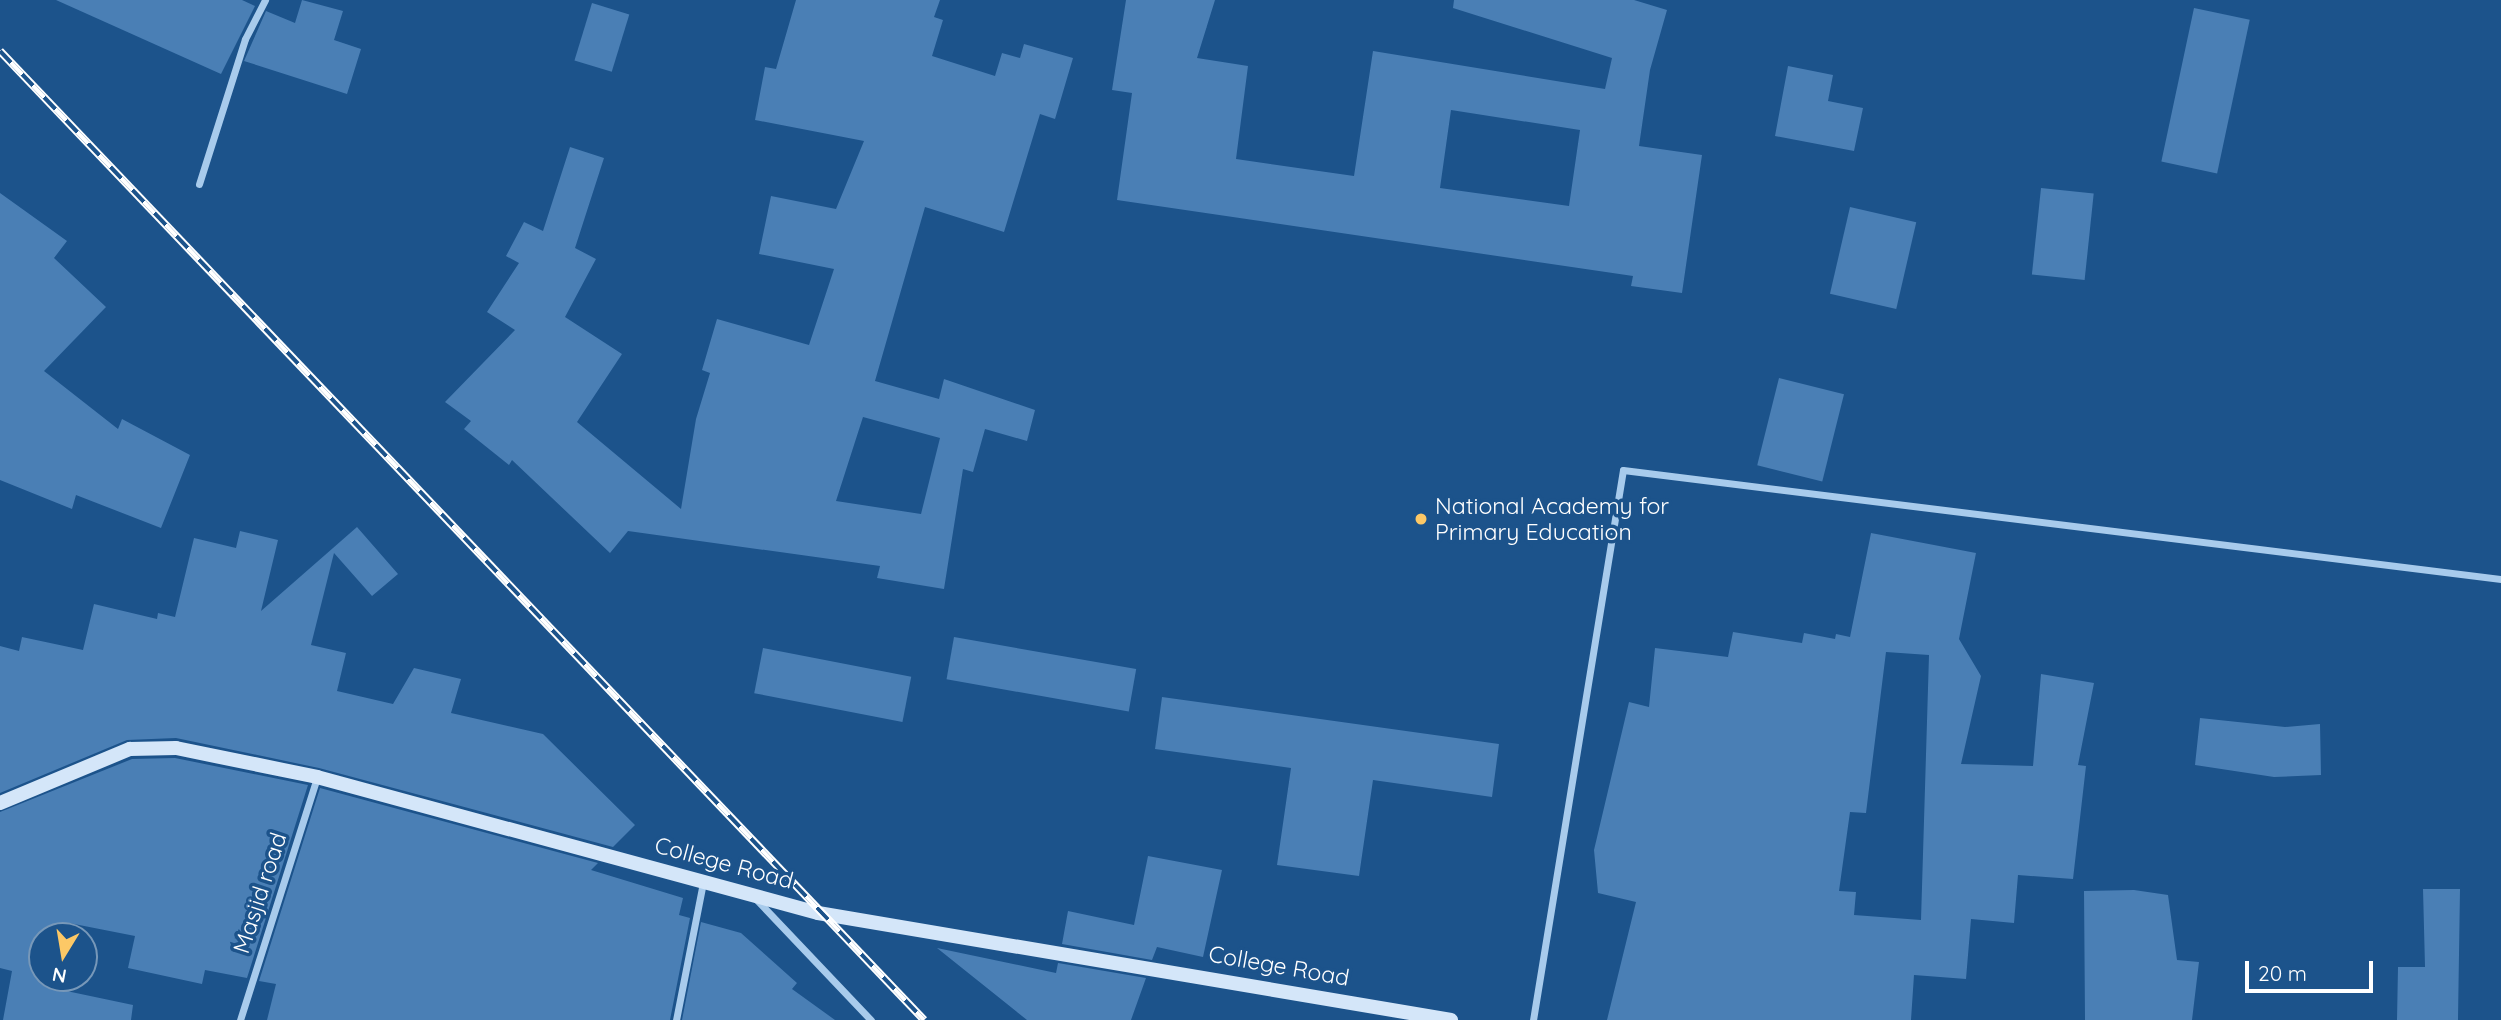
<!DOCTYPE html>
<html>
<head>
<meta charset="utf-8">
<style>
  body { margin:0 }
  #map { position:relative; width:2501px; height:1020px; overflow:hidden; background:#1c538b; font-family:Quicksand,sans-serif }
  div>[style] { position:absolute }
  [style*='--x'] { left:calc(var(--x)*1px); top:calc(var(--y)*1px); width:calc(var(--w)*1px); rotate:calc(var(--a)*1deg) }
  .building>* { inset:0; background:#4a7fb5; transform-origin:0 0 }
  .street>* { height:7px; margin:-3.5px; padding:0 3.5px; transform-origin:3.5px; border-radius:3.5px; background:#a8cbec }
  .secondary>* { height:14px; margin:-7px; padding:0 7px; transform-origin:7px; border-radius:7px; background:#d4e6f9 }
  .rail>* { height:8px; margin-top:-4px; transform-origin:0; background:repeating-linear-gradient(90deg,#1c538b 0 16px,#fff 0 32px); box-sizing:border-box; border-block:2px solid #fff }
  .dots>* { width:19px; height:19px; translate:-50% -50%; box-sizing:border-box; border:4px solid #1c538b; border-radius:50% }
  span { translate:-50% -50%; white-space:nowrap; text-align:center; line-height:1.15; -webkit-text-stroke:7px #1c538b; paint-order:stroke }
  .poi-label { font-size:23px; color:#fff }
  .left { translate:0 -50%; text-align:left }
  .street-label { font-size:23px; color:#fff }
  .north { position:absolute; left:28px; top:922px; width:70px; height:70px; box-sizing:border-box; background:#1c538b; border:2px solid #7798b9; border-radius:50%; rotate:191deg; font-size:19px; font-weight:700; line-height:28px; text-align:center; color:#fff }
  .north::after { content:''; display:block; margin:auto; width:24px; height:32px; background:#fcc866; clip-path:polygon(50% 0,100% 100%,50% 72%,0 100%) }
  .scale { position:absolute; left:2245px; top:961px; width:128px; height:32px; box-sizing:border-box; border:4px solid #fff; border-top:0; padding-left:9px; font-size:21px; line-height:24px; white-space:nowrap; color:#fff; -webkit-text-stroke:5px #1c538b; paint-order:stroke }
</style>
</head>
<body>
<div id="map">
  <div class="building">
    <div style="clip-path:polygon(56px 0,242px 0,255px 6px,221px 74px)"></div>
    <div style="clip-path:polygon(302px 0,343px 11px,334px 40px,361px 49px,347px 94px,244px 61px,266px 11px,295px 23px)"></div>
    <div style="clip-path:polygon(evenodd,796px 0,940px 0,934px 17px,943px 20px,932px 56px,995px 76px,1002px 53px,1020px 58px,1024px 44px,1073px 58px,1055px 119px,1040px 114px,1004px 232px,925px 207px,875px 381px,939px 399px,944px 379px,1035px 410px,1027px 441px,985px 429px,973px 472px,963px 469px,944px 589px,877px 578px,880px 566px,628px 531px,610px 553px,512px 460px,509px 465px,464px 429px,471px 421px,445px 402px,515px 330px,487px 312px,519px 263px,506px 256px,524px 222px,543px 231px,570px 147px,604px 158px,575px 248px,596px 259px,565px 317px,622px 354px,577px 422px,681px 509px,696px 419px,710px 373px,702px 370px,717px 319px,809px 345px,834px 269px,759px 254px,771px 196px,836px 209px,864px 141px,755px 120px,765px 67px,776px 69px,796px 0,863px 417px,940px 438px,921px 514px,836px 501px,863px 417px)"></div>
    <div style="clip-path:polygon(evenodd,1126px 0,1215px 0,1197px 58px,1248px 66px,1236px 159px,1354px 176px,1373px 51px,1605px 89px,1612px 58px,1453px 8px,1454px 0,1634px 0,1667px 10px,1650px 70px,1639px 146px,1702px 155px,1682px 293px,1631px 286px,1633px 276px,1117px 200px,1132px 93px,1112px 90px,1126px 0,1451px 110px,1580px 130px,1569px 206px,1440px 188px,1451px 110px)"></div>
    <div style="left:592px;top:3px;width:39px;height:60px;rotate:17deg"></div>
    <div style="left:2194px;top:8px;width:57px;height:157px;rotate:12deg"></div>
    <div style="clip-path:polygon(1788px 66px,1833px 75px,1828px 101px,1863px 108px,1854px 151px,1775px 136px)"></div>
    <div style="left:2041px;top:188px;width:53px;height:87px;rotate:6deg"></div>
    <div style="clip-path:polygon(0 193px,67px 241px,54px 258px,106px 307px,44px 371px,118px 429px,122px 419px,190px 455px,161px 528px,76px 495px,72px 509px,0 480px)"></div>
    <div style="left:1850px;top:207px;width:68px;height:89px;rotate:13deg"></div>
    <div style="left:1779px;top:378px;width:67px;height:90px;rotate:14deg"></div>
    <div style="clip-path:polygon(357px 527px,398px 574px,372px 596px,334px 553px,311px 645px,346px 653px,337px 691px,393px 704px,414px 668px,461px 679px,451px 713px,543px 734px,635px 825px,613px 847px,319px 768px,176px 738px,127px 740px,0 793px,0 646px,19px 651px,22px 637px,83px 650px,94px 604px,157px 619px,158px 613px,175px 617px,194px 538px,236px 548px,240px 531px,278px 540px,261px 611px)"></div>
    <div style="clip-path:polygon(evenodd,1871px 533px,1976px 553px,1959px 639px,1981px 676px,1961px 764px,2033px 766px,2041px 674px,2094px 683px,2078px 765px,2086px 766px,2073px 879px,2018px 875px,2014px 923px,1971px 919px,1966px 979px,1914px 975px,1911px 1020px,1607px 1020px,1636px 902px,1598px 893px,1594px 850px,1629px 702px,1649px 707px,1655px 648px,1728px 657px,1733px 632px,1802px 643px,1804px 633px,1835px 639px,1836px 634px,1850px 637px,1871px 533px,1886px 652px,1929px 655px,1921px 920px,1854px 915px,1856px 892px,1839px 891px,1850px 812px,1866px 813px,1886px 652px)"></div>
    <div style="left:954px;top:637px;width:185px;height:43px;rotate:10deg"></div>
    <div style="left:763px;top:648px;width:151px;height:46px;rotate:11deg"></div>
    <div style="clip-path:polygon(1162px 697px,1499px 744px,1492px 797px,1373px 780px,1359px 876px,1277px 865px,1291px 768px,1155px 749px)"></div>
    <div style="clip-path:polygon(2200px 718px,2285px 727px,2320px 724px,2321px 775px,2274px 777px,2195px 765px)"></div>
    <div style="clip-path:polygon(175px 758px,308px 785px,247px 978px,205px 970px,202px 984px,128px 968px,135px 936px,69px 923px,66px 936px,42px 936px,42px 978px,59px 978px,57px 989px,133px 1005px,131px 1020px,3px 1020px,12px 971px,0 968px,0 812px,132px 759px)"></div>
    <div style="clip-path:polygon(320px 788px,598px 863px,591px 870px,683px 898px,679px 915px,690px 918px,670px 1020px,267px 1020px,276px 984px,259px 981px)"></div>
    <div style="clip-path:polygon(1148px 856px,1222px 870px,1203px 957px,1157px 947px,1152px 960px,1062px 944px,1068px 911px,1134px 925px)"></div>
    <div style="clip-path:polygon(2423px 889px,2460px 889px,2458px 1020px,2397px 1020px,2398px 967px,2425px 967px)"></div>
    <div style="clip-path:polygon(2134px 890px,2168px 895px,2177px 960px,2199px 962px,2192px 1020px,2085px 1020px,2084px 891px)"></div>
    <div style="clip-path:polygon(701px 922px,741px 933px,797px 983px,792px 989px,835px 1020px,682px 1020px)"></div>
    <div style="clip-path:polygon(937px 948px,1056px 973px,1058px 963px,1146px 978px,1131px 1020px,1027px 1020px)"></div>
  </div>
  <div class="street">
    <div style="--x:199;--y:184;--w:152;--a:-72.4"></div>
    <div style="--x:245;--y:39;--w:44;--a:-62.9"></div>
    <div style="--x:756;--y:899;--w:167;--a:46.5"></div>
    <div style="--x:240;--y:1020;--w:255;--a:-72.4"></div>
    <div style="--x:676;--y:1020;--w:141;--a:-78.9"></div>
    <div style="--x:1533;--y:1020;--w:557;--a:-80.71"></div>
    <div style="--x:1623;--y:470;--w:885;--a:7.08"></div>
  </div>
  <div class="secondary">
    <div style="--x:0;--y:803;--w:141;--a:-22.6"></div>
    <div style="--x:130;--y:749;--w:46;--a:-1.2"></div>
    <div style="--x:176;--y:748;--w:144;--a:11.6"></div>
    <div style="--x:317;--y:777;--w:519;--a:15.19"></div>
    <div style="--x:818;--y:913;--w:642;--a:9.59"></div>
  </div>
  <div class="rail">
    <div style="--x:0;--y:51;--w:1339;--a:46.36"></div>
  </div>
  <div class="dots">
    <div style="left:1421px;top:519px;background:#fcc866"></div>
  </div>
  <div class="poi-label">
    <span class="left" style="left:1435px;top:519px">National Academy for<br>Primary Education</span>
  </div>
  <div class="street-label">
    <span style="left:724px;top:863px;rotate:15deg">College Road</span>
    <span style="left:260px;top:893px;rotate:-72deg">Masjid road</span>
    <span style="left:1279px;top:966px;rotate:10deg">College Road</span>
  </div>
  <div class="north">N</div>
  <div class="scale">20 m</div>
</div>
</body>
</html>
